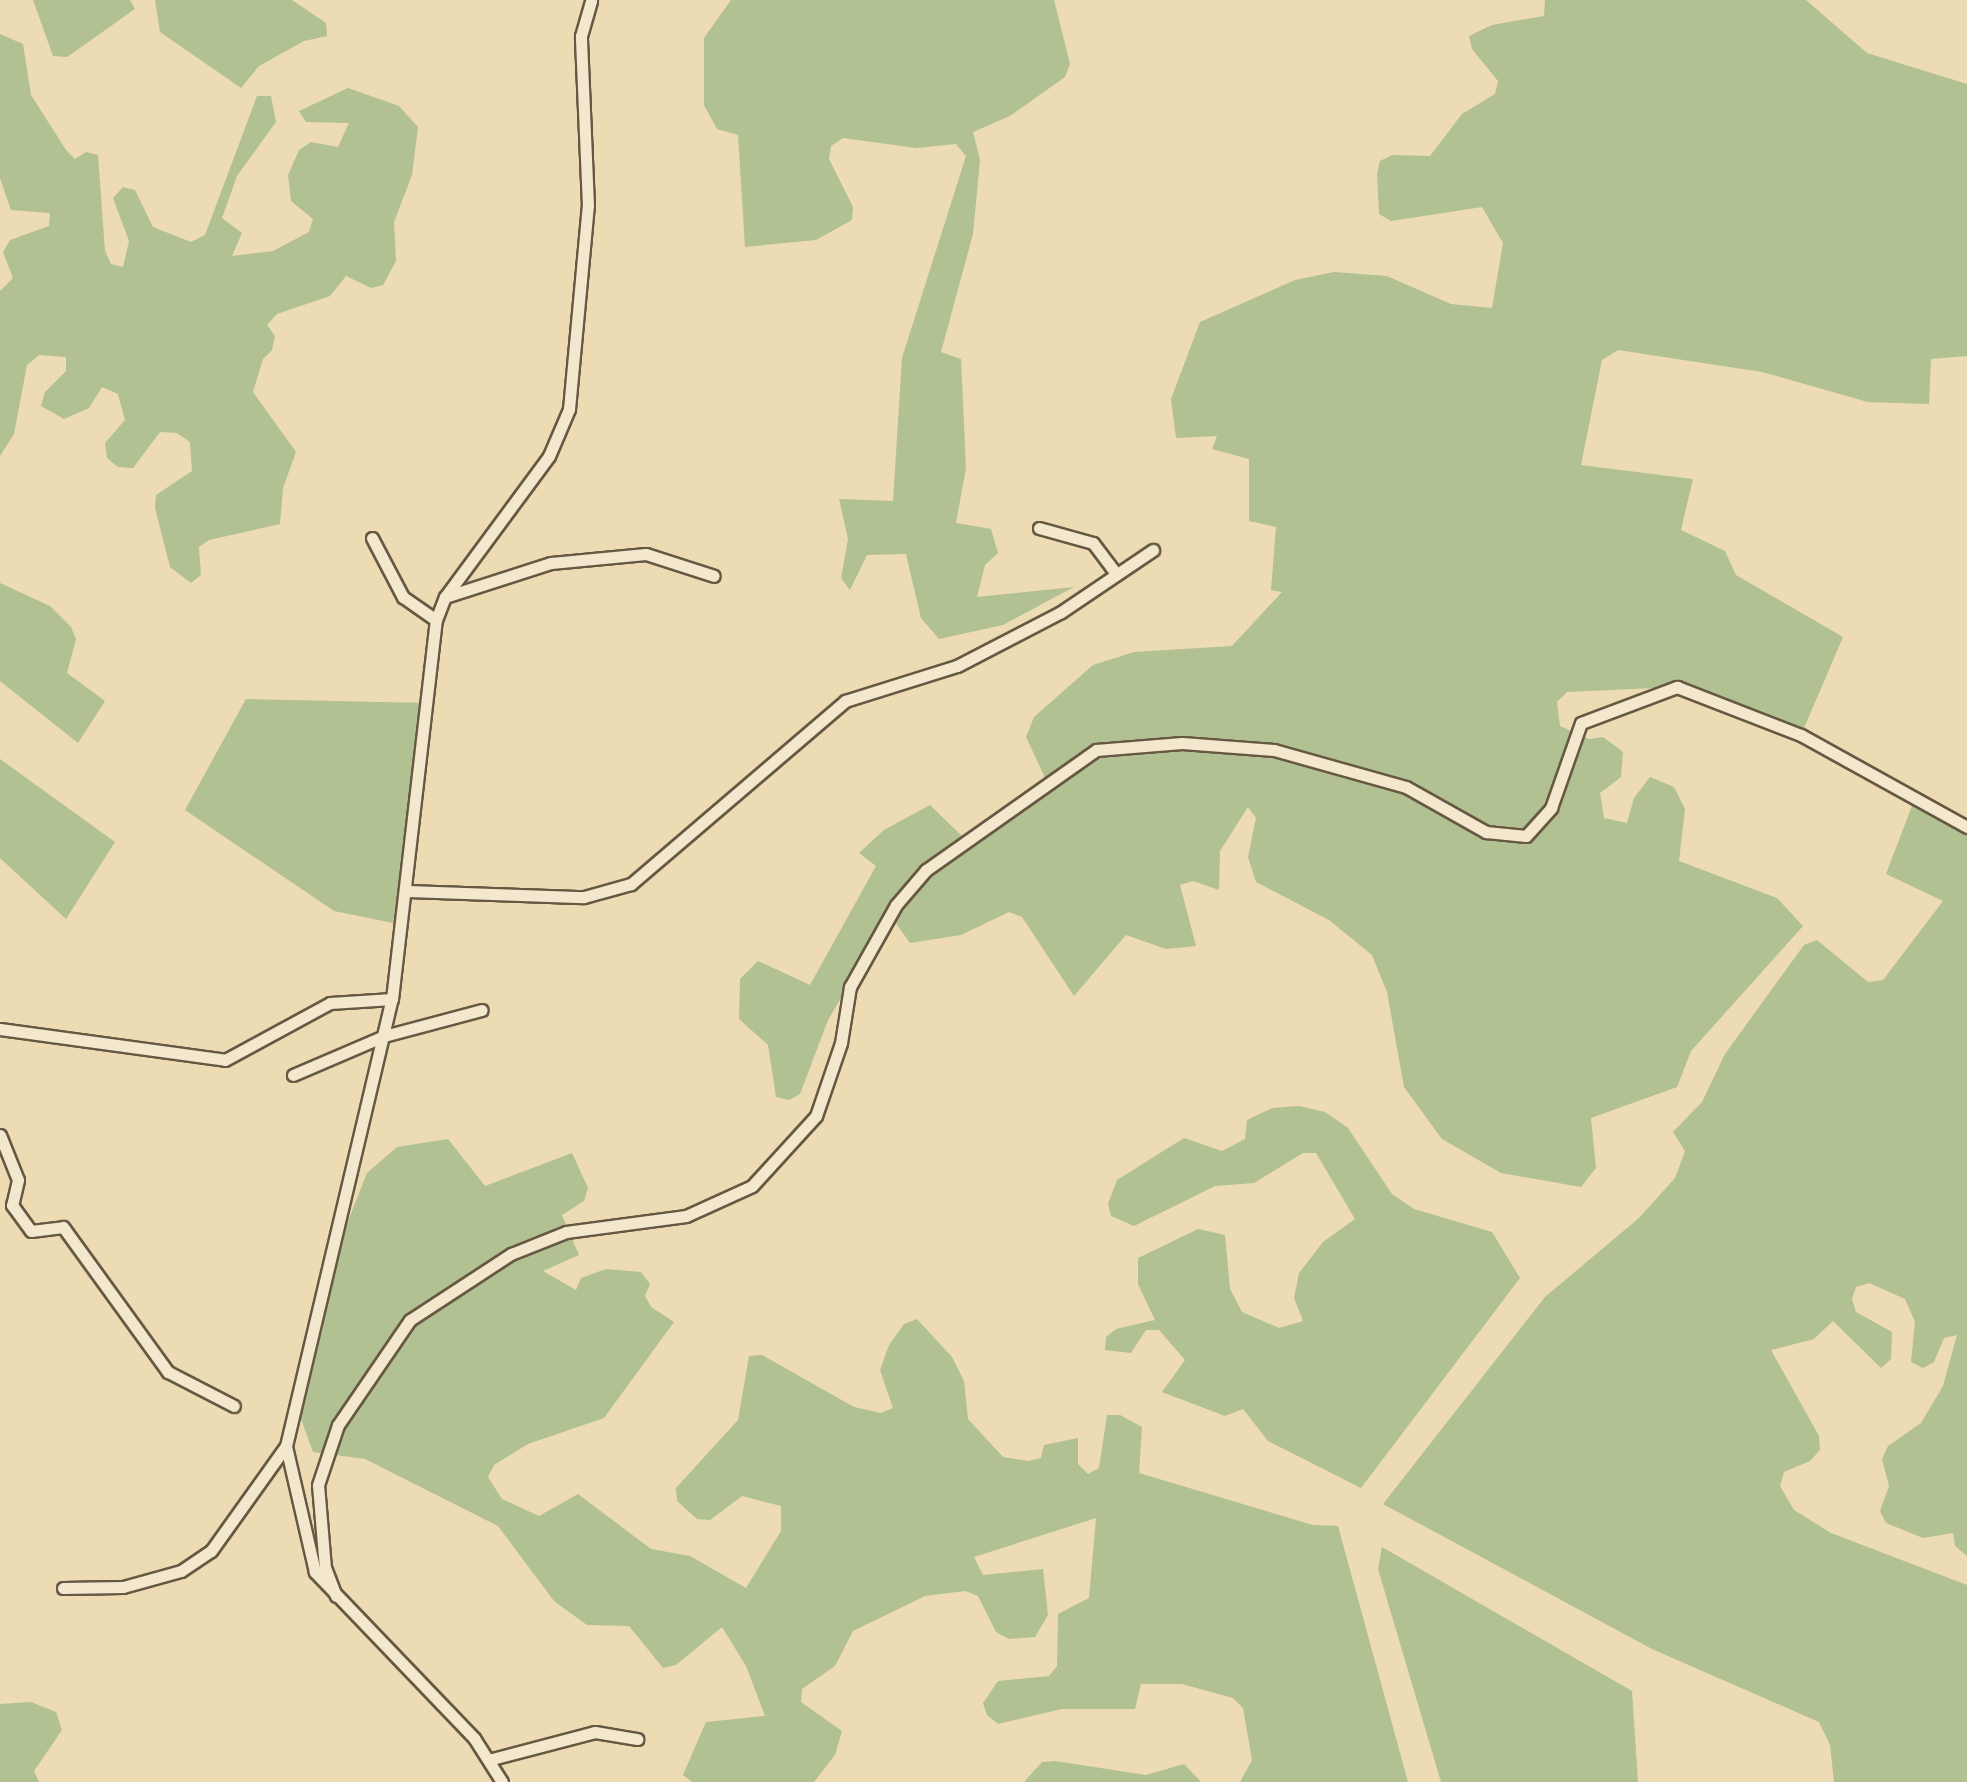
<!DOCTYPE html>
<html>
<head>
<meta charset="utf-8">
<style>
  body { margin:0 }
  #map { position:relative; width:1967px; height:1782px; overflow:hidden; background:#ecdbb3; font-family:"IM FELL DW Pica",serif }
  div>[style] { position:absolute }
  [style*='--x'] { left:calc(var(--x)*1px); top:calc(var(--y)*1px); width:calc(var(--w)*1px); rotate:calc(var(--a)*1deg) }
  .green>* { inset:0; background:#b1c191 }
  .roads { filter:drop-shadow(2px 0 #665842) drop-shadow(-2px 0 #665842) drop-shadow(0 2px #665842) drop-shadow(0 -2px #665842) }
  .minor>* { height:11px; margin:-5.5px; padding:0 5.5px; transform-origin:5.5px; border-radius:5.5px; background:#f3e8ce }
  span { translate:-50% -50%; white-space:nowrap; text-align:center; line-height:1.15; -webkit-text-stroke:6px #f3e8ce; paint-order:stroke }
</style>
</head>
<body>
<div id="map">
  <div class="green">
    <div style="clip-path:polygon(33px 0,130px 0,135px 9px,67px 57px,53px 56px)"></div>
    <div style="clip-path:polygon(155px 0,292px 0,326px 23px,327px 36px,304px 41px,259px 66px,241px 88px,160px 32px)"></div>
    <div style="clip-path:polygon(731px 0,1054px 0,1070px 64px,1065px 77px,1010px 116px,973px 132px,980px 160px,973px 234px,941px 352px,961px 359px,966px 468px,956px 523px,991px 529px,998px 553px,985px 565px,977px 597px,1074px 587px,1003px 625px,939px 639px,921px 618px,906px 554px,867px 555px,850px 590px,841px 578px,848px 539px,839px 499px,893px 501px,902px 358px,966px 156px,956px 144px,916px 148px,843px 138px,831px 146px,829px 159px,853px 207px,852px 220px,816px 240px,745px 247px,738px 135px,717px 129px,704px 105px,704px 38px)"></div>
    <div style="clip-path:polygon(1545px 0,1806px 0,1867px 53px,1967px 84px,1967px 356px,1931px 359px,1929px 404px,1868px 402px,1762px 372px,1618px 350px,1602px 360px,1581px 465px,1693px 479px,1681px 530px,1725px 551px,1736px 575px,1843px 637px,1801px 735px,1677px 687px,1567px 692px,1557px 702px,1560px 726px,1589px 739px,1603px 737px,1623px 752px,1621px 777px,1600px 793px,1604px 818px,1627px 823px,1634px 798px,1650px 777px,1674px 787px,1685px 809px,1679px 861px,1777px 898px,1803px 926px,1691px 1051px,1677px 1087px,1591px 1118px,1596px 1168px,1581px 1187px,1501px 1173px,1442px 1139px,1404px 1087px,1387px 992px,1372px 955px,1329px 920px,1256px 882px,1248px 857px,1256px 818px,1248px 807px,1220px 851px,1219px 890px,1193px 881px,1180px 885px,1196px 946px,1166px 949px,1126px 935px,1074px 996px,1022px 917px,1009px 912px,961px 935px,910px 943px,890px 915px,828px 1020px,800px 1094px,789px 1100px,776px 1097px,768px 1045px,739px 1019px,740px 979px,758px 961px,810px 985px,876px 866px,859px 853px,884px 830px,930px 805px,967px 841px,1048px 784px,1026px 737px,1034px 717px,1093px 665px,1134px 652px,1232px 646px,1282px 592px,1271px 590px,1276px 527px,1249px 521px,1249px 459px,1212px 449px,1217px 436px,1176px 438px,1171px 399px,1200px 322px,1295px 280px,1334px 272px,1387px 276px,1451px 304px,1492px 308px,1503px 243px,1482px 207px,1391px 221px,1379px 214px,1377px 174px,1380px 161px,1392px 155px,1430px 156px,1462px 114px,1495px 94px,1498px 81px,1472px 49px,1469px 36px,1492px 25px,1544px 16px)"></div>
    <div style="clip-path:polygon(0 34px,23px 44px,31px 95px,66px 150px,75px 159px,86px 152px,98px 155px,105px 251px,111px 264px,123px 267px,129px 241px,113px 198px,123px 187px,135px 190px,153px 227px,191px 242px,205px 235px,257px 96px,271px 96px,276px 122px,237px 176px,222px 218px,242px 233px,232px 256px,273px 251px,309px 232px,313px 219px,291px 201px,288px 175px,299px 150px,311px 142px,338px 147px,349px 123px,306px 122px,299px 111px,348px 88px,399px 106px,418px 127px,412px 175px,394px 222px,396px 261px,383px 285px,371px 288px,346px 276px,330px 296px,277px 314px,267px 325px,275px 336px,272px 350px,263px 359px,253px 392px,296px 452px,283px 488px,280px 524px,209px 540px,199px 547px,201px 575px,191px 583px,170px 567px,155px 508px,156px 495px,192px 471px,190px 442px,177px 433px,160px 432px,133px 468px,118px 467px,107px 458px,105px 443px,125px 420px,118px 394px,102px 387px,89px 408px,64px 419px,41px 406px,45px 392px,66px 371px,66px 357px,39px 355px,27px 365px,14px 434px,0 456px,0 291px,13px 278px,3px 252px,10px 240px,49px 226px,50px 213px,11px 210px,0 178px)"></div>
    <div style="clip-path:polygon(0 583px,50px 606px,71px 627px,76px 639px,67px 673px,105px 701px,78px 743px,0 681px)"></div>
    <div style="clip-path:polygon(246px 699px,427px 703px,403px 925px,334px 911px,185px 810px)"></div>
    <div style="clip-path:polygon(0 759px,115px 842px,66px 919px,0 858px)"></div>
    <div style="clip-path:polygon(1915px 798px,1967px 827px,1967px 1556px,1955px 1546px,1953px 1533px,1923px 1538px,1886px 1523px,1880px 1511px,1889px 1486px,1882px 1459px,1888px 1446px,1921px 1423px,1943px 1386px,1957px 1335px,1944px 1338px,1934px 1362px,1923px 1368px,1911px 1362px,1915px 1322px,1905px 1299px,1869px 1283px,1856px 1287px,1852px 1299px,1856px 1312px,1892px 1332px,1891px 1359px,1881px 1368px,1833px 1321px,1814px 1339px,1771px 1350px,1819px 1436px,1820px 1450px,1810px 1461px,1784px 1472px,1780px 1486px,1794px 1510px,1831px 1533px,1967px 1585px,1967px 1782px,1834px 1782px,1830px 1745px,1819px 1722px,1652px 1649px,1383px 1504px,1545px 1297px,1639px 1218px,1675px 1178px,1685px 1151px,1673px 1132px,1702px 1102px,1725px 1054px,1804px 945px,1817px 940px,1868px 982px,1883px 980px,1943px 901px,1886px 874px)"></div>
    <div style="clip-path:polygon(1299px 1106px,1325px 1112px,1348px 1128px,1392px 1194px,1414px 1209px,1492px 1232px,1520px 1278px,1361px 1488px,1268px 1441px,1243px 1409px,1225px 1416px,1162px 1392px,1185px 1360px,1159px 1330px,1146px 1330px,1131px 1353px,1105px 1350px,1106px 1337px,1116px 1329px,1155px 1320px,1138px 1284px,1138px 1258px,1198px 1229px,1225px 1235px,1230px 1289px,1242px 1312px,1279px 1328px,1303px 1321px,1294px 1298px,1299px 1273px,1323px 1242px,1355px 1219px,1316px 1153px,1303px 1153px,1254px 1183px,1215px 1186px,1134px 1226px,1111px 1216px,1108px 1204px,1117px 1180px,1184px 1138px,1222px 1151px,1245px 1139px,1247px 1120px,1272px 1108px)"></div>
    <div style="clip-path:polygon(448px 1139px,485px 1186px,572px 1153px,588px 1188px,584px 1201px,562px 1215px,579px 1255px,543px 1271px,576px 1290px,581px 1278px,606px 1269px,641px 1272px,650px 1284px,645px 1296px,651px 1307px,674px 1322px,604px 1418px,528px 1444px,494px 1465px,488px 1477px,502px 1499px,539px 1516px,578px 1494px,651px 1549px,690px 1556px,746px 1588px,781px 1531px,781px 1506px,742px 1496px,710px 1520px,697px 1519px,677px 1501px,676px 1488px,738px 1420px,749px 1356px,762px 1355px,854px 1407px,881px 1413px,893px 1408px,880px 1370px,889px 1345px,904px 1324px,917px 1319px,952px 1357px,964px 1381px,968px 1419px,1003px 1457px,1028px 1461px,1041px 1458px,1044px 1445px,1078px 1438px,1078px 1464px,1088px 1474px,1099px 1468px,1107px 1415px,1120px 1415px,1142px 1427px,1139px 1473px,1313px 1525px,1338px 1526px,1408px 1782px,1240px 1782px,1252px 1760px,1243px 1708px,1233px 1698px,1182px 1684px,1141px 1684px,1135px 1709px,1062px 1709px,998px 1724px,987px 1715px,983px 1703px,998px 1681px,1049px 1676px,1057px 1666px,1058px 1614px,1089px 1598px,1096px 1518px,974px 1557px,983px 1575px,1043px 1569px,1048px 1615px,1035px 1637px,1009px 1639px,996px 1632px,978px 1596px,965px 1591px,925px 1596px,853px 1631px,835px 1666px,802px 1689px,801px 1702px,842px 1731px,835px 1755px,814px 1782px,692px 1782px,683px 1775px,706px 1722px,765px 1716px,746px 1666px,722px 1627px,676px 1665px,663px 1668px,629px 1626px,587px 1625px,554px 1601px,498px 1526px,365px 1459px,313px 1452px,297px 1408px,327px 1274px,367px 1173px,397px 1147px)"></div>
    <div style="clip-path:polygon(1382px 1547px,1632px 1691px,1638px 1782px,1441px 1782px,1378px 1569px)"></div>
    <div style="clip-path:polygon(31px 1702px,56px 1712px,62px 1730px,34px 1771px,39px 1782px,0 1782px,0 1704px)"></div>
    <div style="clip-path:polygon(1055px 1761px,1146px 1775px,1184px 1764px,1201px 1782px,1024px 1782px,1042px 1762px)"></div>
  </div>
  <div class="roads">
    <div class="minor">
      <div style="--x:1039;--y:528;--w:56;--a:15.5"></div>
      <div style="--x:1093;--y:543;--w:38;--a:53"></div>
      <div style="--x:372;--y:538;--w:67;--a:62.3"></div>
      <div style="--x:403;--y:597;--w:40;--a:34.9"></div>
      <div style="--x:445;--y:597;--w:111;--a:-17.8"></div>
      <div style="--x:551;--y:563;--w:95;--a:-5.4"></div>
      <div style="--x:646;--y:554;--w:71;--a:17.9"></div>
      <div style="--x:408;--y:891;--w:176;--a:2"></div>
      <div style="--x:584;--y:897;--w:49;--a:-15.5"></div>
      <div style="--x:631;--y:884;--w:282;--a:-40.5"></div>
      <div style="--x:845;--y:701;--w:117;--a:-17.4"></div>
      <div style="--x:957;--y:666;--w:117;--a:-27.4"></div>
      <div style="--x:1061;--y:612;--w:111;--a:-34"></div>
      <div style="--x:0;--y:1029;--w:227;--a:7.8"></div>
      <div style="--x:225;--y:1060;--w:119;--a:-28.5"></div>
      <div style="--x:330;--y:1003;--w:62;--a:-3.7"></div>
      <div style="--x:293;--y:1075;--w:99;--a:-23.2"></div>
      <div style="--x:384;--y:1036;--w:101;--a:-14.9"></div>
      <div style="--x:0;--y:1135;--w:48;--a:68.2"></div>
      <div style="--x:18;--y:1180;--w:26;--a:103"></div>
      <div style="--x:12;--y:1205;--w:32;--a:54"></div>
      <div style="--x:31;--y:1231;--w:32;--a:-7"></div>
      <div style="--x:63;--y:1227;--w:179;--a:54.1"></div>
      <div style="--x:168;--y:1372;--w:74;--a:27.3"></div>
      <div style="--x:63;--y:1588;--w:60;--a:-1"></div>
      <div style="--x:123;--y:1587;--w:60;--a:-15.4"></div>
      <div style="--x:181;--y:1571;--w:36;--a:-34"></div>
      <div style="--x:211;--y:1551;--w:129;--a:-54.5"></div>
      <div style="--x:336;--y:1596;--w:30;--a:-111"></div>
      <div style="--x:325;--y:1568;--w:83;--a:-94.8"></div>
      <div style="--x:318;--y:1485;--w:63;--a:-71.6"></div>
      <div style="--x:338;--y:1425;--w:127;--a:-55.6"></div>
      <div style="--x:410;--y:1320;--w:121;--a:-33.2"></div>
      <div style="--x:511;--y:1254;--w:59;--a:-21.8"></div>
      <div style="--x:566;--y:1232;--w:121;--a:-7.6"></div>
      <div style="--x:686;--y:1216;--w:72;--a:-24.4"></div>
      <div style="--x:752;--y:1186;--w:95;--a:-47.6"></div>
      <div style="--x:816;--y:1116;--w:77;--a:-71.1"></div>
      <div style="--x:841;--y:1043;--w:57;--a:-80.9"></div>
      <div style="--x:850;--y:987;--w:94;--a:-60.7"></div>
      <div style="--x:896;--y:905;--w:46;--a:-49.4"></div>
      <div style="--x:926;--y:870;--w:208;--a:-35.2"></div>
      <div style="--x:1096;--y:750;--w:86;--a:-4.7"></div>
      <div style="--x:1182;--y:743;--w:92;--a:4.4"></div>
      <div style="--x:1274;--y:750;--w:137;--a:15.7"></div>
      <div style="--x:1406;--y:787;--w:92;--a:29.4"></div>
      <div style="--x:1486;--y:832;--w:40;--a:5.7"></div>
      <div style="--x:1526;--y:836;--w:38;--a:-48"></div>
      <div style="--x:1551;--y:808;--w:90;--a:-70.6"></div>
      <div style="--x:1581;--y:723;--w:103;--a:-20.6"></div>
      <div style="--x:1677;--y:687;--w:133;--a:21.2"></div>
      <div style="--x:1801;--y:735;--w:190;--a:29"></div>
      <div style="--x:492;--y:1759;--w:106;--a:-14.7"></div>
      <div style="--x:595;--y:1732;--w:43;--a:9.5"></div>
      <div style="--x:502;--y:1782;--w:52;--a:-122.5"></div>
      <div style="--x:474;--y:1738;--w:230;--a:-133.8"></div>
      <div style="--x:315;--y:1572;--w:129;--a:-103"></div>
      <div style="--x:286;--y:1446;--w:459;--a:-76.7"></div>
      <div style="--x:392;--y:999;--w:382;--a:-83.4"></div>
      <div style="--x:436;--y:620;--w:25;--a:-69"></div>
      <div style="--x:445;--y:597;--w:175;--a:-53.6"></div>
      <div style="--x:549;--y:456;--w:51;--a:-66.9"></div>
      <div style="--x:569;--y:409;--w:204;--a:-84.7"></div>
      <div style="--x:588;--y:206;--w:170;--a:-92.4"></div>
      <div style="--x:581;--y:36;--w:37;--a:-74"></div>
    </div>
  </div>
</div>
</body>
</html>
